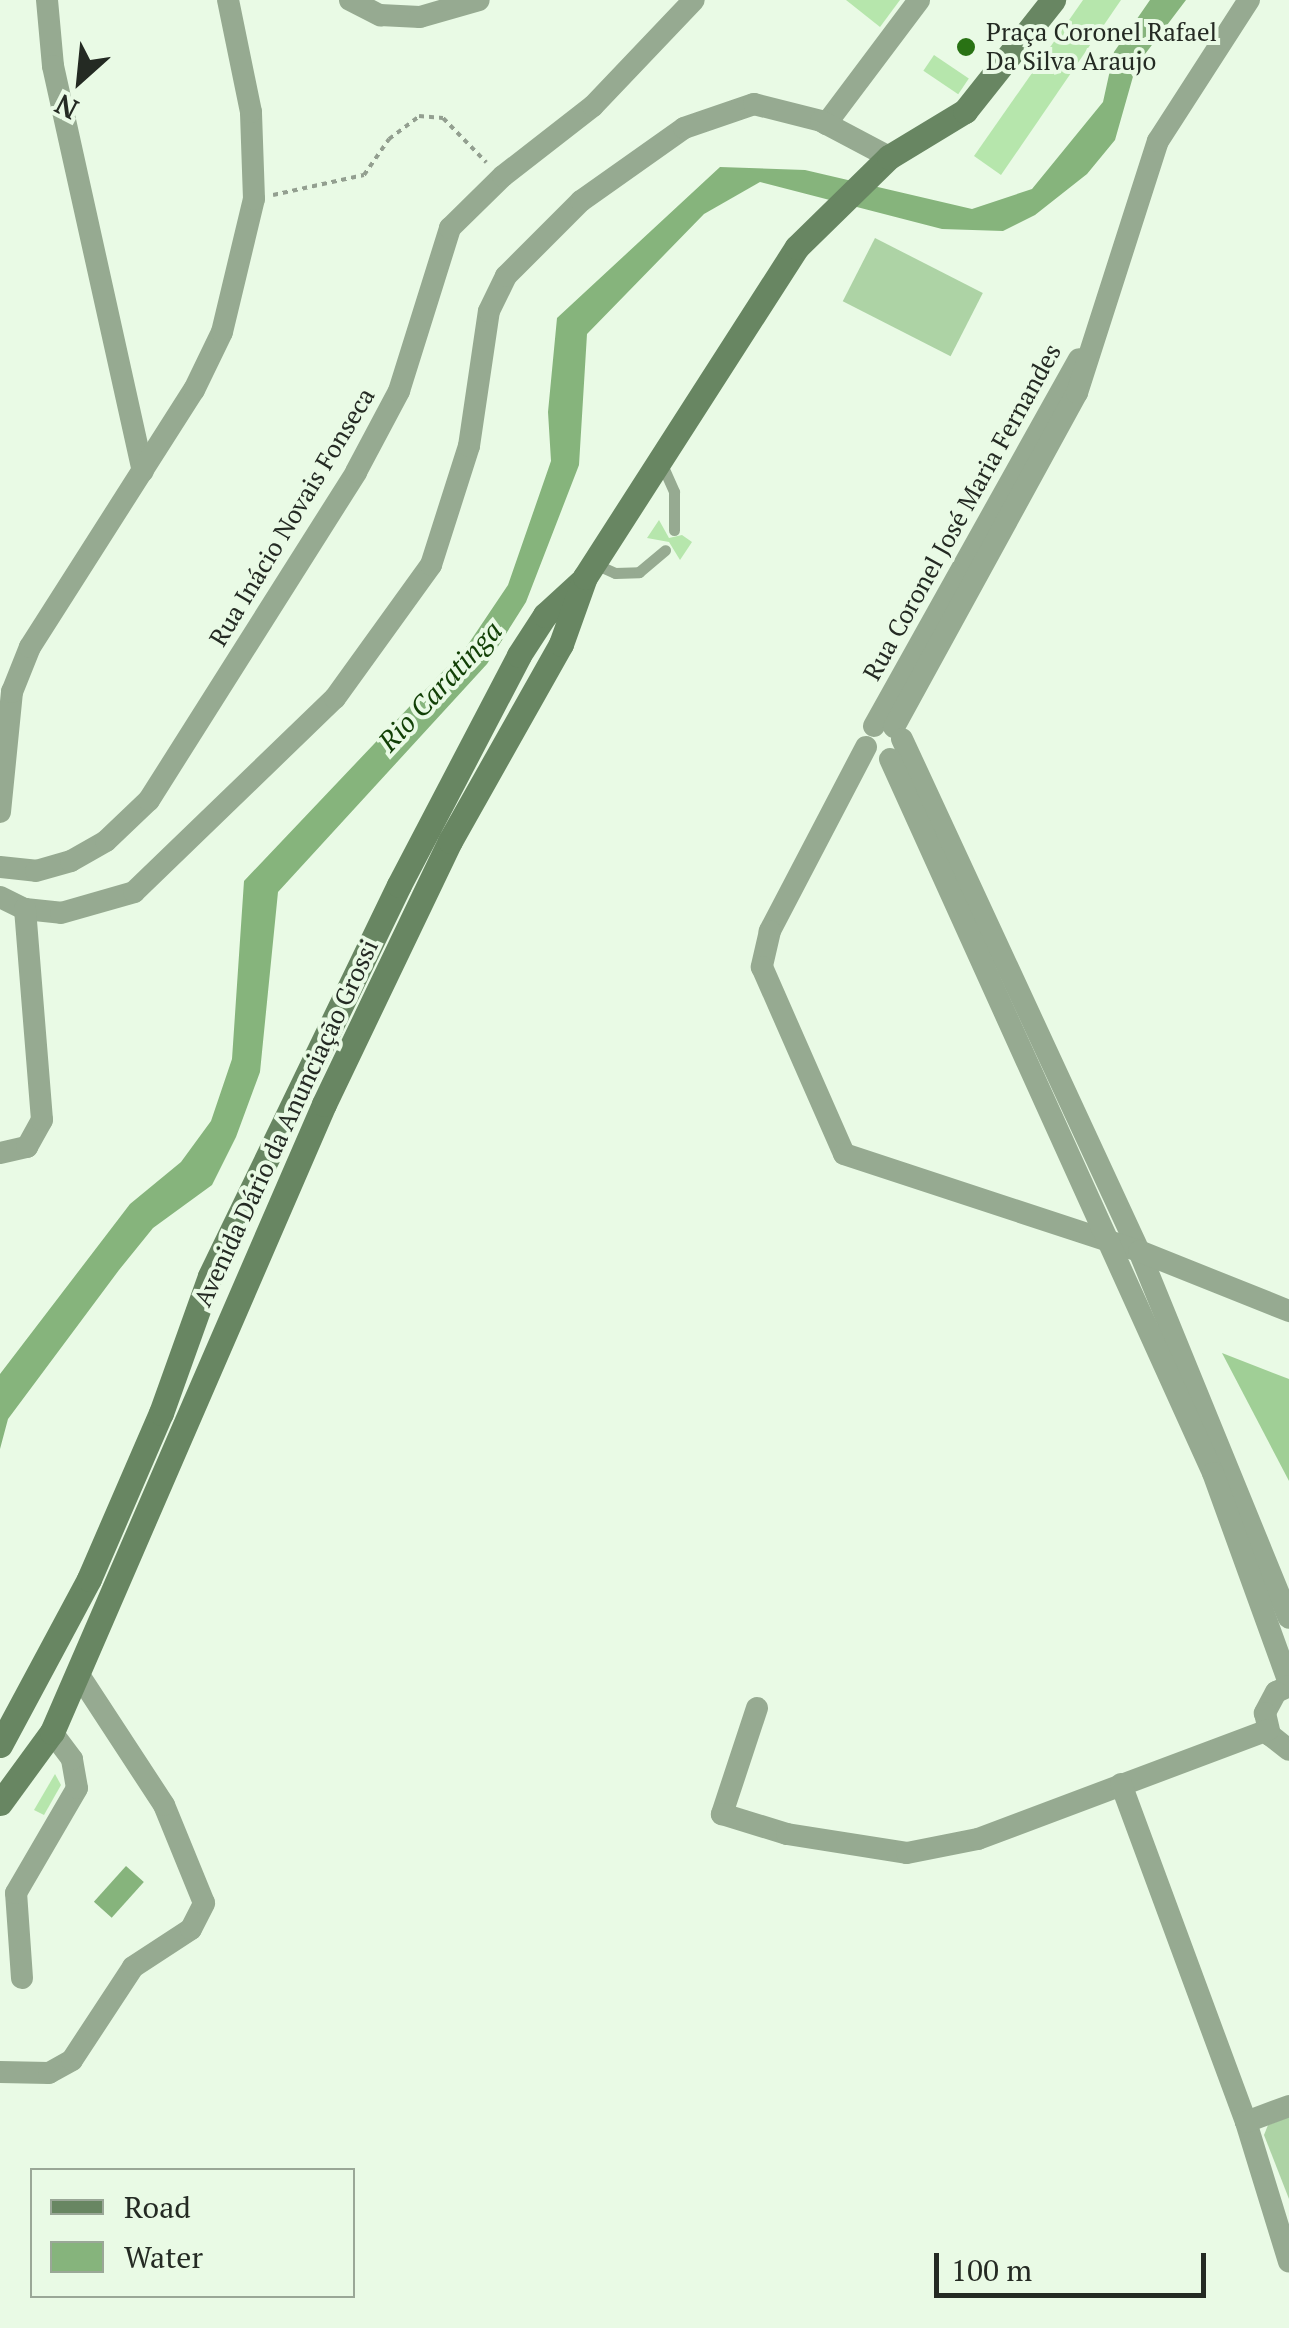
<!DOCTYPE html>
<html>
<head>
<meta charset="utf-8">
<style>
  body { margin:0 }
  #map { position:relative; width:1289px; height:2328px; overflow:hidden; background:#e9fae5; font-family:"PT Serif",serif }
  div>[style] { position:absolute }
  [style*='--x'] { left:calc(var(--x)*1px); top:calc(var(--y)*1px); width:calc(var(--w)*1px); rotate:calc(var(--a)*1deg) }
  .green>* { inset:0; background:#add3a5; transform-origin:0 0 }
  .forest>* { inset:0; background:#a0cf96 }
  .water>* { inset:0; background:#86b47c; transform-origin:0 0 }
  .building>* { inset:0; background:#b6e6ac; transform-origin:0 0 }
  .path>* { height:4px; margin-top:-2px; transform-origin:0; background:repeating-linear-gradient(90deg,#939f90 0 5px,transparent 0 10px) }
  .lane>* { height:11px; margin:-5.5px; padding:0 5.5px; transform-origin:5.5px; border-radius:5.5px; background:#96aa91 }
  .street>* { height:22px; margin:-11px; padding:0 11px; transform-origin:11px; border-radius:11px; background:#96aa91 }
  .secondary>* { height:25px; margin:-12.5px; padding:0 12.5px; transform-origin:12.5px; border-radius:12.5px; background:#688662 }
  .dots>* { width:28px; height:28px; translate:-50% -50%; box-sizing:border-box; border:5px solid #e9fae5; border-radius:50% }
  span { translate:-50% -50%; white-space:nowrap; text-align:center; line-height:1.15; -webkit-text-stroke:8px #e9fae5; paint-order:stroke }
  .poi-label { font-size:25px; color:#242a23 }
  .left { translate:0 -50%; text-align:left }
  .street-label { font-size:25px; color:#242a23 }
  .water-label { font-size:28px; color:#113f05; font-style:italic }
  .legend { position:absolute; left:30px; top:2168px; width:325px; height:130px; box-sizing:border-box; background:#e9fae5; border:2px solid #9aa797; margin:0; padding:12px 18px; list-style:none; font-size:30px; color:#242a23 }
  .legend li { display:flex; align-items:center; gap:20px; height:50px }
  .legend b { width:50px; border:2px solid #9aa797 }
  .north { position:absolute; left:30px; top:30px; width:100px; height:100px; -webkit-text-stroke:8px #e9fae5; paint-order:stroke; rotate:207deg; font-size:28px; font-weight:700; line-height:40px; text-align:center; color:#242a23 }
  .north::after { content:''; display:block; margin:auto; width:35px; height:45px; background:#242a23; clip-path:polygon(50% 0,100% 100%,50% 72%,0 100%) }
  .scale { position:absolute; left:934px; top:2253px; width:272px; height:45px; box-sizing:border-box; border:5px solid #242a23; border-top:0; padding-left:12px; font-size:30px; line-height:35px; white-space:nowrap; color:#242a23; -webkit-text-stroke:8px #e9fae5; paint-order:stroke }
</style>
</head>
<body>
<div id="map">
  <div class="green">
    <div style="left:875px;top:238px;width:121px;height:71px;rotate:27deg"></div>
    <div style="clip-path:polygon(1289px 2117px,1289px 2199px,1264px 2135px,1268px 2125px)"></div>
  </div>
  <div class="forest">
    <div style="clip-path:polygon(1222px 1353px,1289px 1379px,1289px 1481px)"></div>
  </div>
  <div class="water">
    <div style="clip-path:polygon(1150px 0,1186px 0,1136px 66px,1115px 140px,1087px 174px,1035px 215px,1003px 231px,942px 229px,760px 182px,704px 214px,587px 334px,579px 465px,526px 602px,487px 664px,278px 892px,260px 1072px,236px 1137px,212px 1185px,153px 1228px,119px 1270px,8px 1419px,0 1449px,0 1374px,130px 1204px,181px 1162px,211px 1121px,232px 1059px,244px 881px,467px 646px,508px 585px,551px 461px,548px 412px,557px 318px,720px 167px,805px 170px,972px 209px,1032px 189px,1103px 102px,1114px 52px)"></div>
    <div style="left:126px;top:1866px;width:24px;height:48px;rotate:42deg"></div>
  </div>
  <div class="building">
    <div style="clip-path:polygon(846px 0,900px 0,880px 27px)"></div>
    <div style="clip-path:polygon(1083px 0,1121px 0,1001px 175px,974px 156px)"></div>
    <div style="left:934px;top:55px;width:42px;height:19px;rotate:34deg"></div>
    <div style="clip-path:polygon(659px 520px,669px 538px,682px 535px,692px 542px,680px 560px,669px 542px,647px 538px)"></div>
    <div style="clip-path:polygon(55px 1774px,61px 1785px,44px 1815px,34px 1810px)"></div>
  </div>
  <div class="path">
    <div style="--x:273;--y:195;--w:93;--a:-12.4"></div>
    <div style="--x:364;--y:175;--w:44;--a:-55.2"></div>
    <div style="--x:389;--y:139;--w:38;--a:-37"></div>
    <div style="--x:419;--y:116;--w:24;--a:5"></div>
    <div style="--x:443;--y:118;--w:62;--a:45.7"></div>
  </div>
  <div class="lane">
    <div style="--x:660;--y:460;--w:35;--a:66"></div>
    <div style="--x:674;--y:492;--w:38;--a:90"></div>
    <div style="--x:595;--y:564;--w:22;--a:24"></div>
    <div style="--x:615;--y:573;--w:24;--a:-2"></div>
    <div style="--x:639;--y:572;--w:34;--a:-40"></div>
  </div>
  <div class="street">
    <div style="--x:47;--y:0;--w:66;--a:84.8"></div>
    <div style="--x:53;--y:66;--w:415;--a:77.5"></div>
    <div style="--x:350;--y:0;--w:34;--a:27"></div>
    <div style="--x:380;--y:15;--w:40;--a:2.9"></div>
    <div style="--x:420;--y:17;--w:61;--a:-16.1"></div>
    <div style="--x:826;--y:124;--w:155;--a:-53.1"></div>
    <div style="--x:874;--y:726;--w:420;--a:-60.8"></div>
    <div style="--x:894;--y:727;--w:381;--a:-61.3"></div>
    <div style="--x:1077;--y:393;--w:265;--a:-72.2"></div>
    <div style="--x:1158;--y:141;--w:168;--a:-57.2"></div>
    <div style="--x:902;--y:739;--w:564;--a:65.16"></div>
    <div style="--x:1139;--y:1251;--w:396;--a:67.8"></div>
    <div style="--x:866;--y:747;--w:208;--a:117.6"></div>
    <div style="--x:770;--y:931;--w:37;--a:103"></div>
    <div style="--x:762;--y:967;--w:204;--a:66.3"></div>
    <div style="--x:844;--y:1154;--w:311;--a:18.2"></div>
    <div style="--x:1139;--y:1251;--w:162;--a:21.8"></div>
    <div style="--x:890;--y:759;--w:784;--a:65.66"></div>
    <div style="--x:1213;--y:1473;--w:223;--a:70.1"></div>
    <div style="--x:0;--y:812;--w:121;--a:-84.3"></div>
    <div style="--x:12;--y:692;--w:48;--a:-68.2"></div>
    <div style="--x:30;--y:647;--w:305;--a:-57.5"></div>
    <div style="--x:194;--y:390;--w:64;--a:-64.2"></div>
    <div style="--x:222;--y:332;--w:137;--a:-76.5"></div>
    <div style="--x:254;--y:199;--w:87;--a:-92"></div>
    <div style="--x:251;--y:112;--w:114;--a:-101.6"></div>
    <div style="--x:0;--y:867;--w:36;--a:6"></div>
    <div style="--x:36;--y:871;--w:36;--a:-16"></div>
    <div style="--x:71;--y:861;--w:40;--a:-29.7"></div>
    <div style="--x:106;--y:841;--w:59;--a:-43.6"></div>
    <div style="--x:149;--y:800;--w:388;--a:-57.7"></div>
    <div style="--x:356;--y:472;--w:92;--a:-62"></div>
    <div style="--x:399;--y:391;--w:171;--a:-72.6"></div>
    <div style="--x:450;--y:228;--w:74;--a:-44.5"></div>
    <div style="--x:503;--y:176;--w:114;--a:-37.9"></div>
    <div style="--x:593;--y:106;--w:146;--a:-46.4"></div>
    <div style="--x:0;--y:897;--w:28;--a:26"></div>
    <div style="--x:25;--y:909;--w:36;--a:6"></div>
    <div style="--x:61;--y:913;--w:76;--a:-16"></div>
    <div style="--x:134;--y:892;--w:279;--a:-44"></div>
    <div style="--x:335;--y:698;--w:164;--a:-54.2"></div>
    <div style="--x:431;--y:565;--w:125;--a:-72.3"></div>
    <div style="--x:469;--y:446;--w:136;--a:-81.6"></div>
    <div style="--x:489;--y:311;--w:39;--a:-64"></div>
    <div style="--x:506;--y:276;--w:106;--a:-45"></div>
    <div style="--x:581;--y:201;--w:126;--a:-35.3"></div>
    <div style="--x:684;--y:128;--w:74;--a:-18.9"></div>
    <div style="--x:754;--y:104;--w:69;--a:14.2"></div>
    <div style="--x:821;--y:121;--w:77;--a:27.9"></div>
    <div style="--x:0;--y:1153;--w:28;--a:-13"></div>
    <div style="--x:27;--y:1147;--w:31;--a:-61"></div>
    <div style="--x:42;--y:1120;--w:212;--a:-94.6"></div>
    <div style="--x:1289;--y:1686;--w:14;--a:155"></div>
    <div style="--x:1276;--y:1692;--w:24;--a:118"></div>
    <div style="--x:1265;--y:1713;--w:23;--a:77"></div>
    <div style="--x:1270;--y:1735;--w:24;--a:38"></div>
    <div style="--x:757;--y:1708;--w:112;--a:108.3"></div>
    <div style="--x:722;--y:1814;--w:68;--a:17.1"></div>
    <div style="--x:787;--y:1834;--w:121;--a:9"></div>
    <div style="--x:907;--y:1853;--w:72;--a:-11.2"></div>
    <div style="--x:978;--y:1839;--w:310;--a:-20.6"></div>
    <div style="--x:1121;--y:1784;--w:360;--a:69.7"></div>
    <div style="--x:1246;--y:2122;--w:146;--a:72.9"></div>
    <div style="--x:22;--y:1978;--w:85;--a:-94"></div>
    <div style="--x:16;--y:1893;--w:121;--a:-59.8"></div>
    <div style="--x:77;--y:1788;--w:29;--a:-100"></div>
    <div style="--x:72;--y:1759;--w:34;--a:-127"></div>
    <div style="--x:0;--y:2072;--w:49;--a:1.2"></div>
    <div style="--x:49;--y:2073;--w:26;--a:-29"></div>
    <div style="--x:72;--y:2060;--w:111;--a:-56.7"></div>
    <div style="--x:133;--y:1967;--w:69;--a:-33.2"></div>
    <div style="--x:191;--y:1929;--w:29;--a:-63"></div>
    <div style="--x:204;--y:1903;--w:106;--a:-112.2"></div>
    <div style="--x:164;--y:1805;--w:155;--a:-123.2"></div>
    <div style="--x:1246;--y:2122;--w:46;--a:-20.4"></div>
  </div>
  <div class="secondary">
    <div style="--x:0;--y:1745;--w:188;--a:-61.8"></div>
    <div style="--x:89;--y:1579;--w:181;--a:-66.6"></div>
    <div style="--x:161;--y:1413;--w:145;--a:-70.3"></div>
    <div style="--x:210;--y:1276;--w:434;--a:-64.2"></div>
    <div style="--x:399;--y:885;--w:259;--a:-62.4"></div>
    <div style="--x:519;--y:655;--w:48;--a:-57"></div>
    <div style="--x:545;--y:615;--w:50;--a:-42.6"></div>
    <div style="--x:0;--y:1803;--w:88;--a:-53.8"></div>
    <div style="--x:52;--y:1732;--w:684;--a:-66.58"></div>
    <div style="--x:324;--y:1104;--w:292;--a:-64.4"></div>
    <div style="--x:450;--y:841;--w:226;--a:-60.6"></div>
    <div style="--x:561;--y:644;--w:71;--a:-70.3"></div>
    <div style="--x:585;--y:577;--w:392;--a:-57.3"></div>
    <div style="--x:797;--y:247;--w:129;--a:-44.4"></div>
    <div style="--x:889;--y:157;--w:89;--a:-31.2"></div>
    <div style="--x:965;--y:111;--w:142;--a:-51.6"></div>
  </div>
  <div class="dots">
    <div style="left:966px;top:47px;background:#297214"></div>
  </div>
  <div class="poi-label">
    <span class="left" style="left:986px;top:47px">Praça Coronel Rafael<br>Da Silva Araujo</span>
  </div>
  <div class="street-label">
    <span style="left:962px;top:512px;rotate:-61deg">Rua Coronel José Maria Fernandes</span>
    <span style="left:292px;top:517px;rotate:-59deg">Rua Inácio Novais Fonseca</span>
    <span style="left:286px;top:1123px;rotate:-65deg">Avenida Dário da Anunciação Grossi</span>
  </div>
  <div class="water-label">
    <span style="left:440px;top:686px;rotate:-47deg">Rio Caratinga</span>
  </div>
  <ul class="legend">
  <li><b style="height:12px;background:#688662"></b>Road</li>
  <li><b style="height:28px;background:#86b47c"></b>Water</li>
  </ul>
  <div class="north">N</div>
  <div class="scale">100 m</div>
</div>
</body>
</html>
